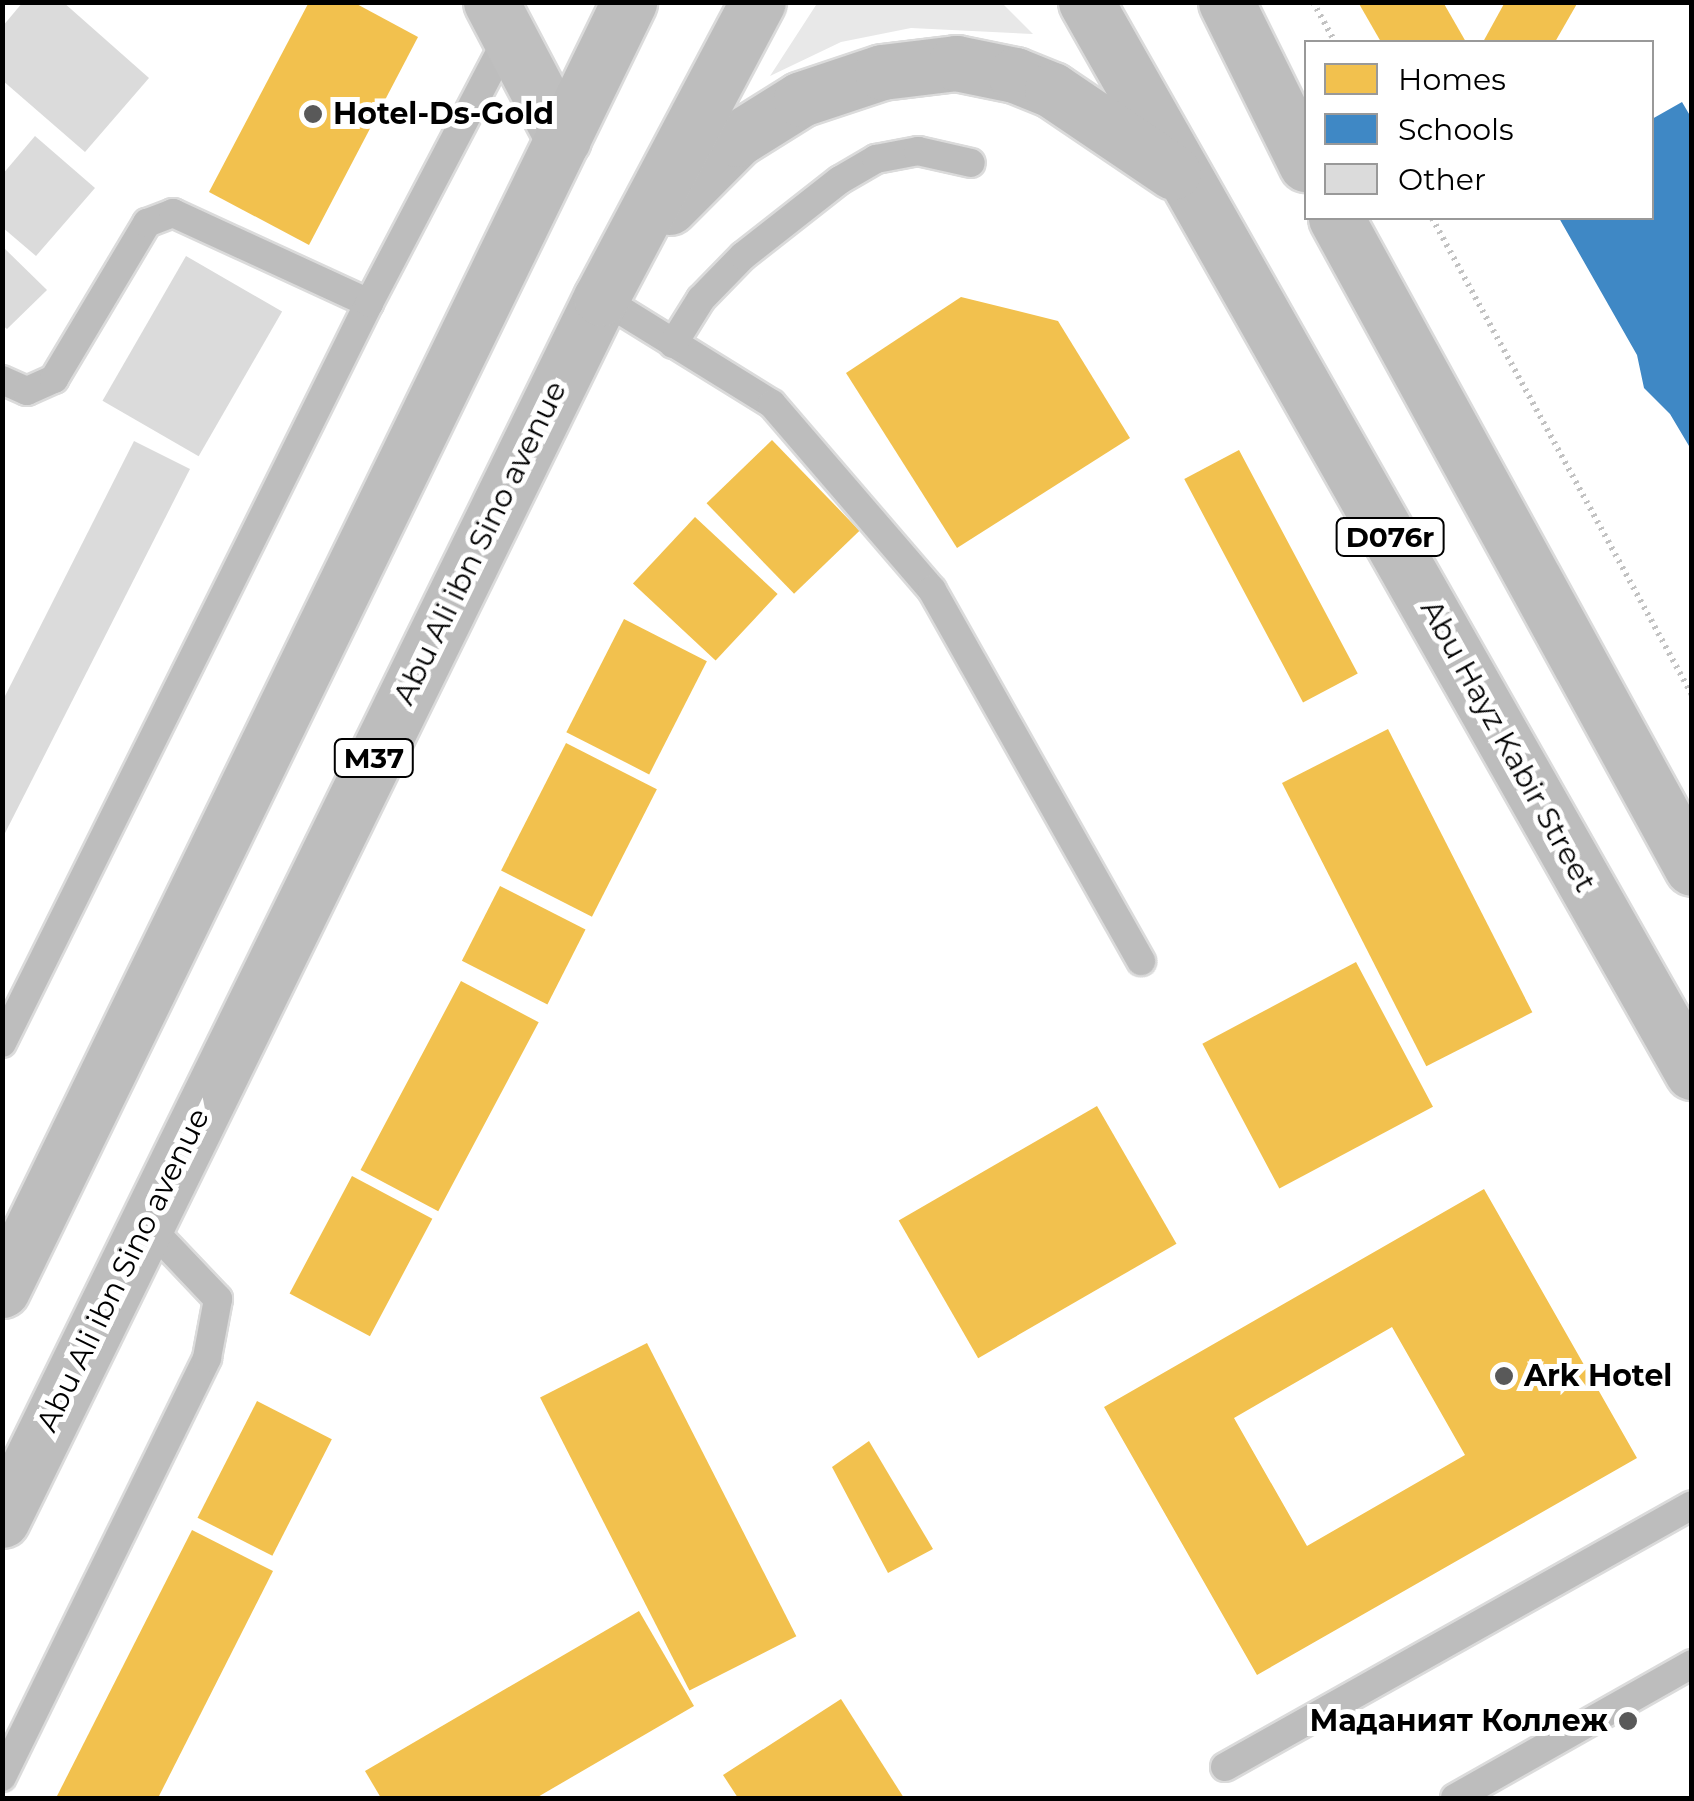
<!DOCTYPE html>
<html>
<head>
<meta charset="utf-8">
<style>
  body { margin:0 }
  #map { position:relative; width:1694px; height:1801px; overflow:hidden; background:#fff; font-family:Montserrat,sans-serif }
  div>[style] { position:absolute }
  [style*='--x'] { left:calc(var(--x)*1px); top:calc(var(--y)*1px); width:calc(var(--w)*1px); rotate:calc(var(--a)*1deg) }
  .green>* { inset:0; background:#e8e8e8 }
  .homes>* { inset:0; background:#f2c14e; transform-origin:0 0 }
  .schools>* { inset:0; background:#3f88c5 }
  .building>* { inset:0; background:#dbdbdb; transform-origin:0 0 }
  .path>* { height:6px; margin-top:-3px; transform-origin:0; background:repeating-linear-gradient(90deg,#c2c2c2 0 2.5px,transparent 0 7.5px) }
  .roads { filter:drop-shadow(2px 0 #dbdbdb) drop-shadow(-2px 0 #dbdbdb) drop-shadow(0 2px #dbdbdb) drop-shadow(0 -2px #dbdbdb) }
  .service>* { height:28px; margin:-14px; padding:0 14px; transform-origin:14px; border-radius:14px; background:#bdbdbd }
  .secondary>* { height:55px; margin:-27.5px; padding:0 27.5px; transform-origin:27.5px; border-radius:27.5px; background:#bfbfbf }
  .primary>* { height:55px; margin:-27.5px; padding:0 27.5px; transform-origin:27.5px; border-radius:27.5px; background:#bdbdbd }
  .dots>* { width:28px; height:28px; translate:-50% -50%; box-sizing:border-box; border:5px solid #fff; border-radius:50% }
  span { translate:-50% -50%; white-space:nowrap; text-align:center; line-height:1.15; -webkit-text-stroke:10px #fff; paint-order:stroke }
  .shield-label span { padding:2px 8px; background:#fff; border:2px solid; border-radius:8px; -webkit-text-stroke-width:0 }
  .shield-label { font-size:28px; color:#000; font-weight:700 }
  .poi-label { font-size:30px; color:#000; font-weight:700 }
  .left { translate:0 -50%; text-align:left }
  .right { translate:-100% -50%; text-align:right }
  .street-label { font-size:30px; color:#000 }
  .frame { position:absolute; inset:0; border:5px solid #000; pointer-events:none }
  .legend { position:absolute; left:1304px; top:40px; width:350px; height:180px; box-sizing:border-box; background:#fff; border:2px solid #999; margin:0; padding:12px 18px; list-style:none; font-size:30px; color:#000 }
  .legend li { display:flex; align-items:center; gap:20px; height:50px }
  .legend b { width:50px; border:2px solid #999 }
</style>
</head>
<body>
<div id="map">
  <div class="green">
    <div style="clip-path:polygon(818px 2px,1002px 3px,1033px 34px,911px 28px,841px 42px,770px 76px)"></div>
  </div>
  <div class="homes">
    <div style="clip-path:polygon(309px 2px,353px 2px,418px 37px,309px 245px,209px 192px)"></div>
    <div style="clip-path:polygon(1358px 2px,1443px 2px,1466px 42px,1381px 42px)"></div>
    <div style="clip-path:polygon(1505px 2px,1578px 2px,1555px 42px,1483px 42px)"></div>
    <div style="clip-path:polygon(961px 297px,1058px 321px,1130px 438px,957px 548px,846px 373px)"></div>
    <div style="left:772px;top:440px;width:126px;height:91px;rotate:46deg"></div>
    <div style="left:1239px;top:450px;width:253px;height:62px;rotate:62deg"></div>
    <div style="left:695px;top:517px;width:113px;height:91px;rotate:43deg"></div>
    <div style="left:624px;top:619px;width:93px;height:127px;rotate:27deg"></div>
    <div style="left:1388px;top:729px;width:318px;height:119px;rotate:63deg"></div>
    <div style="left:566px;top:743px;width:102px;height:143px;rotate:27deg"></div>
    <div style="left:500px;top:886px;width:96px;height:84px;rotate:27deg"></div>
    <div style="left:1356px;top:962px;width:164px;height:174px;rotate:62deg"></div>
    <div style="left:461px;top:981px;width:88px;height:214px;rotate:28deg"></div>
    <div style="left:1097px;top:1106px;width:159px;height:229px;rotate:60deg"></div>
    <div style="left:352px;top:1176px;width:91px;height:133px;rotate:28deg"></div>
    <div style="clip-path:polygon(evenodd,1484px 1189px,1637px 1458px,1257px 1675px,1104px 1407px,1484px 1189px,1392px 1327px,1465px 1455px,1307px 1546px,1234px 1418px,1392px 1327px)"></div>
    <div style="left:647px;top:1343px;width:329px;height:120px;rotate:63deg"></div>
    <div style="left:257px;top:1401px;width:84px;height:131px;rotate:27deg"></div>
    <div style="clip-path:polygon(869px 1441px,933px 1549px,888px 1573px,832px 1467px)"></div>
    <div style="clip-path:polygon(192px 1530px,273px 1571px,158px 1798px,56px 1798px)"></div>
    <div style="clip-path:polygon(639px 1611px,694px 1706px,536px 1798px,381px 1798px,365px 1771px)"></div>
    <div style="clip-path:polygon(841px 1699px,904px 1798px,738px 1798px,723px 1775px)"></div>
  </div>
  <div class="schools">
    <div style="clip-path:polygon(1682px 102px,1692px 119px,1692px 451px,1670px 414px,1644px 388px,1637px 355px,1559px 218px,1652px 218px,1652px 119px)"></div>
  </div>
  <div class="building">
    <div style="clip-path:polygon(23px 2px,63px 2px,149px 78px,85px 152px,2px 80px,2px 27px)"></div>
    <div style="clip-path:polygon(35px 136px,95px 188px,36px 256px,2px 227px,2px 175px)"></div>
    <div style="clip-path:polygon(2px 246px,47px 290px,7px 329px,2px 325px)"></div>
    <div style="left:186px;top:256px;width:111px;height:167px;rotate:30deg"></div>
    <div style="clip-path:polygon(134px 441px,190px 469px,3px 837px,3px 700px)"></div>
  </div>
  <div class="path">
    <div style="--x:1313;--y:2;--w:46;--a:61.2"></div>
    <div style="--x:1432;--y:218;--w:543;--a:61.41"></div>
  </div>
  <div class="roads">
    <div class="service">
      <div style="--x:601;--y:298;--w:201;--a:31.8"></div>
      <div style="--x:772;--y:404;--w:245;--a:49.3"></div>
      <div style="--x:932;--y:590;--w:426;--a:60.6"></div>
      <div style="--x:673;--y:344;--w:53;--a:-58.1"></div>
      <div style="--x:701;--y:299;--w:60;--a:-45.7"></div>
      <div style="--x:743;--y:256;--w:123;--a:-38.1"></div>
      <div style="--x:840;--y:180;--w:42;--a:-30.3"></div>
      <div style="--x:876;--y:159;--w:43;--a:-10.8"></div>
      <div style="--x:918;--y:151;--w:54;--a:12.8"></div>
      <div style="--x:2;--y:380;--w:27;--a:24"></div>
      <div style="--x:27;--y:391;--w:30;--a:-24"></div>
      <div style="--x:54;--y:379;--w:182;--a:-59.2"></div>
      <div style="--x:147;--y:223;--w:28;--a:-21"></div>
      <div style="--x:173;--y:213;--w:216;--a:24.7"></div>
      <div style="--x:2;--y:1043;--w:826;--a:-63.62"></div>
      <div style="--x:369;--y:303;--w:302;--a:-62.4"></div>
      <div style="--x:1225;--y:1767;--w:535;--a:-29.29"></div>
      <div style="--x:2;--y:1777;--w:466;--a:-63.9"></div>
      <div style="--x:207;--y:1358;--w:60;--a:-79.4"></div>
      <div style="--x:218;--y:1299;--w:106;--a:-133.5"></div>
      <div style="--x:1455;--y:1798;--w:272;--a:-29.5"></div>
    </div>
    <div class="secondary">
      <div style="--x:491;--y:2;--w:155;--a:62.3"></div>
    </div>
    <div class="primary">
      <div style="--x:1086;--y:2;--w:1230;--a:60.47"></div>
      <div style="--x:1226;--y:2;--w:181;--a:63.7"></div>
      <div style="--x:669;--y:207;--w:96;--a:-45"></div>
      <div style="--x:737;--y:139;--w:75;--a:-32"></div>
      <div style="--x:801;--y:99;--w:85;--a:-18.4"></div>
      <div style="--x:882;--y:72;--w:75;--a:-6.9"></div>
      <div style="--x:956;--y:63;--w:60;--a:11.5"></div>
      <div style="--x:1015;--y:75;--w:40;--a:22"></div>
      <div style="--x:1052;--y:90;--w:146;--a:34.1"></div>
      <div style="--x:1336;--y:218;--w:741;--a:61.29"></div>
      <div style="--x:2;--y:1290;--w:1433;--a:-64.04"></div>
      <div style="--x:2;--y:1520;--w:1361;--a:-63.89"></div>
      <div style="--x:601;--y:298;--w:335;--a:-62.1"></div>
    </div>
  </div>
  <div class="dots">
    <div style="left:313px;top:114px;background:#595959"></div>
    <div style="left:1504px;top:1376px;background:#595959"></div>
    <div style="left:1628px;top:1721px;background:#595959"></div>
  </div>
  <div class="shield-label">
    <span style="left:1390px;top:537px">D076r</span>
    <span style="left:374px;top:758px">M37</span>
  </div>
  <div class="poi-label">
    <span class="left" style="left:333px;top:114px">Hotel-Ds-Gold</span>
    <span class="left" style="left:1524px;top:1376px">Ark Hotel</span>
    <span class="right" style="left:1608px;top:1721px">Маданият Коллеж</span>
  </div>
  <div class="street-label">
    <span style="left:480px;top:543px;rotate:-64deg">Abu Ali ibn Sino avenue</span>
    <span style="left:1508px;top:746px;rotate:61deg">Abu Hayz Kabir Street</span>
    <span style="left:123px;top:1270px;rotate:-64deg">Abu Ali ibn Sino avenue</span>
  </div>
  <div class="frame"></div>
  <ul class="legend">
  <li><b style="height:28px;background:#f2c14e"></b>Homes</li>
  <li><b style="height:28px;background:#3f88c5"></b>Schools</li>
  <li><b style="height:28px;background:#dbdbdb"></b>Other</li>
  </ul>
</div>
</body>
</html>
